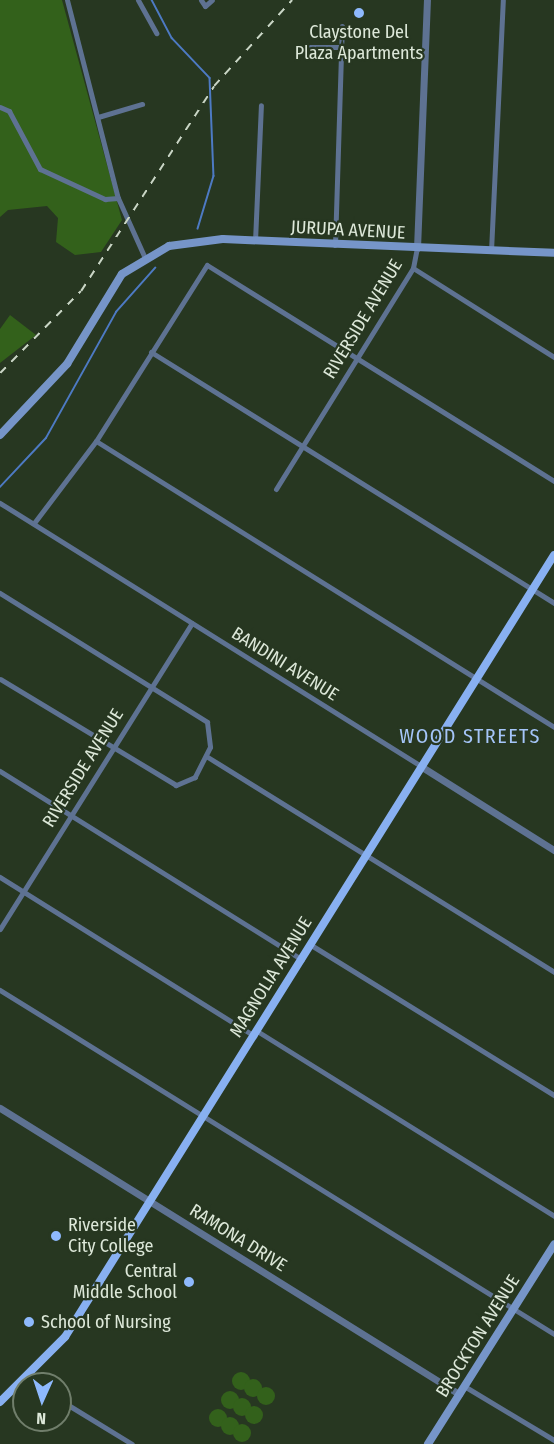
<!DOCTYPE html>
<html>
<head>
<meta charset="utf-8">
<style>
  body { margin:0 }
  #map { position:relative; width:554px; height:1444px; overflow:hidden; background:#273721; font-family:"Fira Sans Condensed",sans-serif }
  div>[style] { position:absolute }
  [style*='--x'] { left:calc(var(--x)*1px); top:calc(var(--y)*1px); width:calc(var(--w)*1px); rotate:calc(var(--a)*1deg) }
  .green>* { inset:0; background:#33611b }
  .round { border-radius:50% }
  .stream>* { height:1.5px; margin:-0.75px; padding:0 0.75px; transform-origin:0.75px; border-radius:0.75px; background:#4d7ac3 }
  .minor>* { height:5px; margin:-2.5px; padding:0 2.5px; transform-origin:2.5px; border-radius:2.5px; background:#5e7292 }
  .tertiary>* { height:7px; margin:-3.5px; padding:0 3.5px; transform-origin:3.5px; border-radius:3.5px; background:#5e7292 }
  .secondary>* { height:8px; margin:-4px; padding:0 4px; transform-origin:4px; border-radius:4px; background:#7695c8 }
  .primary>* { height:8px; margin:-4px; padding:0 4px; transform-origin:4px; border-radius:4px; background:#88b0f1 }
  .rail>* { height:1.5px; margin-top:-0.75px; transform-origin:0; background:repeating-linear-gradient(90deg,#cad6c6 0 8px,transparent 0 16px) }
  .dots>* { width:16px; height:16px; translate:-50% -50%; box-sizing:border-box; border:3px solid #273721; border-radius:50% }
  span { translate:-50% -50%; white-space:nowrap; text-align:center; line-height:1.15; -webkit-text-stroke:4.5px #273721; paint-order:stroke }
  .poi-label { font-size:18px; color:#dde8d9 }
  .left { translate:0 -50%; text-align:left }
  .right { translate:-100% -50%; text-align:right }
  .street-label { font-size:18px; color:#dde8d9 }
  .neighbourhood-label { font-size:20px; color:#a5c5f8; letter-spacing:1.5px }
  .north { position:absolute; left:12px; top:1372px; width:60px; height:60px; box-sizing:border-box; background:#273721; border:2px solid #707e6b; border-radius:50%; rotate:183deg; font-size:16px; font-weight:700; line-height:24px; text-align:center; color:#dde8d9 }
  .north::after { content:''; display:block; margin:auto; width:21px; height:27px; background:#8eb9fd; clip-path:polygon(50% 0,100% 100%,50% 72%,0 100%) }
</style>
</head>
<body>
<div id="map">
  <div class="green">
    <div style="clip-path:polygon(0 0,62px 0,122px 220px,101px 252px,75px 255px,56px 242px,58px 218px,47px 206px,8px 210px,0 217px)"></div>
    <div style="clip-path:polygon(10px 315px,36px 335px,0 363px,0 329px)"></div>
    <div class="round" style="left:232px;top:1372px;width:18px;height:18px"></div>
    <div class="round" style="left:244px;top:1379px;width:18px;height:18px"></div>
    <div class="round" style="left:257px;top:1387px;width:18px;height:18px"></div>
    <div class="round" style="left:221px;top:1391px;width:18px;height:18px"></div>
    <div class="round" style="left:233px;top:1398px;width:18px;height:18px"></div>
    <div class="round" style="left:245px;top:1406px;width:18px;height:18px"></div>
    <div class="round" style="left:209px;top:1409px;width:18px;height:18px"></div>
    <div class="round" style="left:221px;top:1417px;width:18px;height:18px"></div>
    <div class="round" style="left:233px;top:1424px;width:18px;height:18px"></div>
  </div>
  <div class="stream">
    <div style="--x:152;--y:0;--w:43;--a:62.2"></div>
    <div style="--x:172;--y:38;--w:55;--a:46.5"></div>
    <div style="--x:210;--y:78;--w:98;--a:87.7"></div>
    <div style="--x:214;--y:176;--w:55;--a:106.8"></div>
    <div style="--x:0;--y:487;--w:67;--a:-46.8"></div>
    <div style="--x:46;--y:438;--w:144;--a:-60.9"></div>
    <div style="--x:116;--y:312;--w:59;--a:-48.4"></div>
  </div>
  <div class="minor">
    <div style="--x:67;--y:0;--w:204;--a:75.6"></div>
    <div style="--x:118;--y:198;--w:66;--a:65.8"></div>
    <div style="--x:138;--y:0;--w:38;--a:61"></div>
    <div style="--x:201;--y:0;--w:7;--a:56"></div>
    <div style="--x:205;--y:6;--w:9;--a:-41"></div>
    <div style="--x:310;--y:47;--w:28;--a:0"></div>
    <div style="--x:0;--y:107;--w:10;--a:24"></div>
    <div style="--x:9;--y:111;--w:66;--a:61.9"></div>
    <div style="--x:40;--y:169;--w:72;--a:24.8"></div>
    <div style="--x:105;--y:199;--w:13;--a:-4"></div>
    <div style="--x:98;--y:117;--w:46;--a:-16.5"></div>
    <div style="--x:255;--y:241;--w:136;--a:-87.5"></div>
    <div style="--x:335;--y:245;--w:219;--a:-88.2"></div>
    <div style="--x:491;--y:251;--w:251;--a:-87.3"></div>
    <div style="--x:413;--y:268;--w:167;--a:32.3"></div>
    <div style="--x:151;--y:352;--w:475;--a:31.9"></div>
    <div style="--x:96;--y:441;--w:540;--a:31.98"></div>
    <div style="--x:276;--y:489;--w:260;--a:-58.2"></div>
    <div style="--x:413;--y:268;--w:20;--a:-79"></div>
    <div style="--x:0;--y:503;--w:498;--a:32"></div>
    <div style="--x:34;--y:523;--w:103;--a:-52.9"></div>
    <div style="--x:96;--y:441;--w:208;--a:-57.8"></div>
    <div style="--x:207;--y:265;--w:409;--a:31.9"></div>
    <div style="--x:0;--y:593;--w:244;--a:31.9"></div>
    <div style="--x:207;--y:722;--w:25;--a:83"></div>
    <div style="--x:210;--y:747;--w:34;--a:117"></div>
    <div style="--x:195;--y:777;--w:21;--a:157"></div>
    <div style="--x:176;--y:785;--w:205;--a:-148.9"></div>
    <div style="--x:206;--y:756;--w:410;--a:31.8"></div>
    <div style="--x:0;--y:771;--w:356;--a:32"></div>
    <div style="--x:0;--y:877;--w:300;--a:32"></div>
    <div style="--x:0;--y:929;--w:361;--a:-57.9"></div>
    <div style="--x:311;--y:945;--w:286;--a:31.7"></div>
    <div style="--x:0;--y:990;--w:652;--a:31.84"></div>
    <div style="--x:257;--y:1031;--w:350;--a:31.9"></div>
    <div style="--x:25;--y:1378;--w:11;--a:34"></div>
    <div style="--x:464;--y:1386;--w:105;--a:31"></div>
    <div style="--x:60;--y:1400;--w:84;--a:31.4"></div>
  </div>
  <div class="tertiary">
    <div style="--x:417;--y:248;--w:248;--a:-87.7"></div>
    <div style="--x:422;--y:767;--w:156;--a:32.2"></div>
    <div style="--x:0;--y:1108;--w:541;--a:31.93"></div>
  </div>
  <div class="secondary">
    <div style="--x:0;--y:435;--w:98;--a:-46.7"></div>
    <div style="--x:67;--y:364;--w:105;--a:-58.6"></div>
    <div style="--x:122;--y:274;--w:55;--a:-30.8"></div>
    <div style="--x:169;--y:246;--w:54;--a:-7.4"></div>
    <div style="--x:223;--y:239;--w:331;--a:2.4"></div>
    <div style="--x:428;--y:1444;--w:236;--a:-57.7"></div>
  </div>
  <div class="primary">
    <div style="--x:0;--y:1402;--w:92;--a:-45"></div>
    <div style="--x:65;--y:1337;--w:922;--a:-57.98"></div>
  </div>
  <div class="rail">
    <div style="--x:0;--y:373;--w:115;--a:-45.4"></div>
    <div style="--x:81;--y:291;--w:244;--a:-57"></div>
    <div style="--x:214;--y:86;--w:116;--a:-47.8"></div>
  </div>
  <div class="dots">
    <div style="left:359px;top:13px;background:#8eb9fd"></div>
    <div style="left:56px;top:1236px;background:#8eb9fd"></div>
    <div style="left:189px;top:1282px;background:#8eb9fd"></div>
    <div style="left:29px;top:1322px;background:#8eb9fd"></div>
  </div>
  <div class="poi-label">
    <span style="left:359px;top:43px">Claystone Del<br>Plaza Apartments</span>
    <span class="left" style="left:68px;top:1236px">Riverside<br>City College</span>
    <span class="right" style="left:177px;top:1282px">Central<br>Middle School</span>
    <span class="left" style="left:41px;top:1322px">School of Nursing</span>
  </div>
  <div class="street-label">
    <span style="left:348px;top:230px;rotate:3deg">JURUPA AVENUE</span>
    <span style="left:363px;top:319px;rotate:-59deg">RIVERSIDE AVENUE</span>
    <span style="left:285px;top:664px;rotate:32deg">BANDINI AVENUE</span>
    <span style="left:83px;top:768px;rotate:-58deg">RIVERSIDE AVENUE</span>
    <span style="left:271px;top:977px;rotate:-58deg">MAGNOLIA AVENUE</span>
    <span style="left:238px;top:1238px;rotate:32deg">RAMONA DRIVE</span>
    <span style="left:478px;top:1336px;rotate:-58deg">BROCKTON AVENUE</span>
  </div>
  <div class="neighbourhood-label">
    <span style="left:470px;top:736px">WOOD STREETS</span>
  </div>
  <div class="north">N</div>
</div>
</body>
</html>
